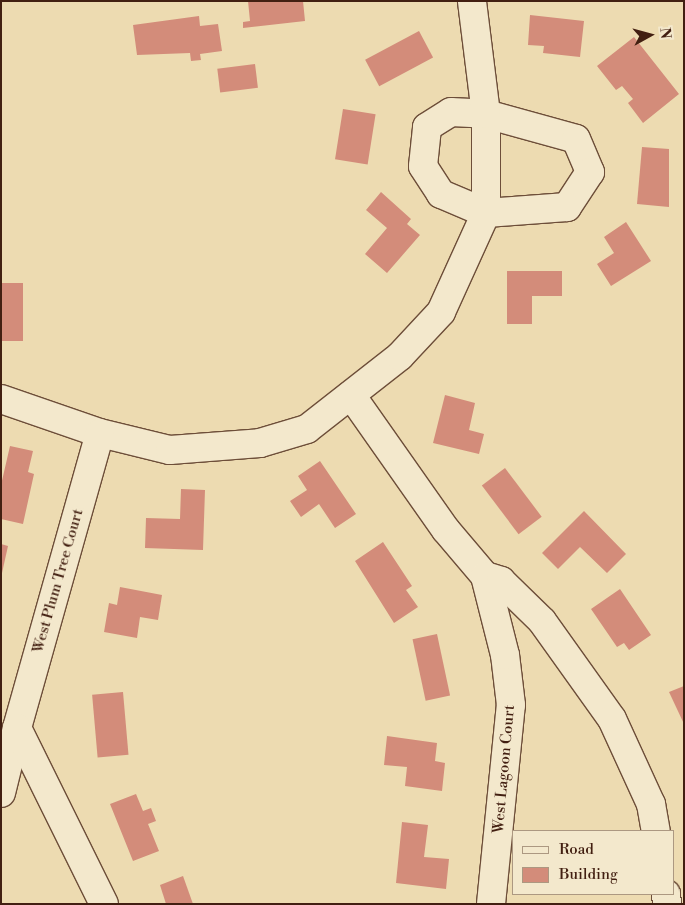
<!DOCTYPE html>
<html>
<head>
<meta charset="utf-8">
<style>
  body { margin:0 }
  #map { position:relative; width:685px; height:905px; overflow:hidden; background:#eddbb1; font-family:"Libre Bodoni",serif }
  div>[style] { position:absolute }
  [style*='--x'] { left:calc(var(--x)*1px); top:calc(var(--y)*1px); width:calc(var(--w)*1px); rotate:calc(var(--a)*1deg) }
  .building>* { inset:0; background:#d38c7a; transform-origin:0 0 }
  .roads { filter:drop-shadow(1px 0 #6d4e39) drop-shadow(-1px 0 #6d4e39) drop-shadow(0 1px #6d4e39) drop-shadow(0 -1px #6d4e39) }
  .minor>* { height:28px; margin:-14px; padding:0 14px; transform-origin:14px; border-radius:14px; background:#f3e8cc }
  span { translate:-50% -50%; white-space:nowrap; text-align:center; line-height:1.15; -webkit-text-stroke:4px #f3e8cc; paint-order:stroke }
  .street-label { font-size:15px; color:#421f11 }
  .frame { position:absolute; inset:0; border:2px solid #421f11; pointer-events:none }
  .legend { position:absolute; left:512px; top:830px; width:162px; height:65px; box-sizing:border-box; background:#f3e8cc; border:1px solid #ac9881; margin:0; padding:6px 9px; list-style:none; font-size:15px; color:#421f11 }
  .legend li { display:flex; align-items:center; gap:10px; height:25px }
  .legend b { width:25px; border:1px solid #ac9881 }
  .north { position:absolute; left:625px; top:10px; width:50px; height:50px; -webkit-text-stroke:4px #f3e8cc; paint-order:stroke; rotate:83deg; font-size:14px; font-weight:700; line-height:20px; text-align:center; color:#421f11 }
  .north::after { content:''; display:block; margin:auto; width:18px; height:22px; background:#421f11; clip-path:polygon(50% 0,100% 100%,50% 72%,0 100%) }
</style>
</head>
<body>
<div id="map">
  <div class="building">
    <div style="clip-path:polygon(248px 1px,303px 1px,305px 21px,243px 28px,243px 22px,250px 21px)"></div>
    <div style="clip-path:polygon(530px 15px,584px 21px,580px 57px,543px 53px,544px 46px,528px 45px)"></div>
    <div style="clip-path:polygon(199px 16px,200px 26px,218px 24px,222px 51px,200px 54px,201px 60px,191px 61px,190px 53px,137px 55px,133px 25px)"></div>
    <div style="left:419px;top:31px;width:30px;height:61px;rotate:62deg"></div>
    <div style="clip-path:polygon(634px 37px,679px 94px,643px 123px,628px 103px,633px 99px,622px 86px,616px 90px,597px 66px)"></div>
    <div style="left:255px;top:64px;width:24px;height:38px;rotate:83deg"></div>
    <div style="left:343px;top:109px;width:33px;height:51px;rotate:9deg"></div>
    <div style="clip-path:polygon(642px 147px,669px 149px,669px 207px,637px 204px)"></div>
    <div style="clip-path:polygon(381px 192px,411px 219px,407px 224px,420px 235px,387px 273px,365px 254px,387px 228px,366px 210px)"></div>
    <div style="clip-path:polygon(626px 222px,651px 261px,611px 286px,597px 264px,614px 253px,604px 237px)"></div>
    <div style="clip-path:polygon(507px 271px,562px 271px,562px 296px,532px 296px,532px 324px,507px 324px)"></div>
    <div style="left:1px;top:283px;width:22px;height:58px"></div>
    <div style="clip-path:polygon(445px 395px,475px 403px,469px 430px,484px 434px,479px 454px,433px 443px)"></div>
    <div style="clip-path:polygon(10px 446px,33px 451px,28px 472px,34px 474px,23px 524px,1px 519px,1px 485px)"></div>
    <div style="clip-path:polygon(320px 461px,356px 514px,335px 528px,319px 504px,301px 517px,290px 501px,307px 490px,298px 476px)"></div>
    <div style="left:505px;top:468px;width:61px;height:29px;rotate:53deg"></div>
    <div style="clip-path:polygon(181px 489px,205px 490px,203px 550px,145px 548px,146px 518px,180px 519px)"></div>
    <div style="clip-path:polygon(584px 511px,626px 554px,607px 573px,580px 547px,558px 569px,542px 553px)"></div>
    <div style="clip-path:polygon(383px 542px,412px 586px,406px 590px,418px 607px,394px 623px,355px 561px)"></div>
    <div style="clip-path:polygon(1px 544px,8px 546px,2px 573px,1px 573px)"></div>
    <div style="clip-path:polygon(120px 587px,162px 595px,158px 620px,140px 617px,137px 638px,104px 632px,109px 603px,117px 605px)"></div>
    <div style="clip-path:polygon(620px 589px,651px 635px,629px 650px,624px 643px,617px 647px,591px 609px)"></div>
    <div style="left:437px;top:634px;width:63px;height:25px;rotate:78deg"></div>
    <div style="clip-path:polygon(684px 686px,684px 724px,669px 692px)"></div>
    <div style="left:123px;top:692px;width:63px;height:31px;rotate:85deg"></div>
    <div style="clip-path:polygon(387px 736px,437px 743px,435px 761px,445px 763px,442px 791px,405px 786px,407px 767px,384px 765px)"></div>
    <div style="clip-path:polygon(136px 794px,143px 811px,151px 808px,156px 821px,148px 824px,159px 851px,133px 861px,110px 804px)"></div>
    <div style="clip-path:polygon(402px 822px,428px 825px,424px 857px,449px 859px,446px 889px,396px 883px)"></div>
    <div style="clip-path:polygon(183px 876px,193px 904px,166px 904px,160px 885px)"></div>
  </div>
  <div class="roads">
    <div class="minor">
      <div style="--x:451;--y:112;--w:35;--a:3"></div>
      <div style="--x:486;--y:114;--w:93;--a:15.5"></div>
      <div style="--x:576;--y:139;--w:36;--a:67"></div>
      <div style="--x:590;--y:172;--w:42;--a:123.3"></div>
      <div style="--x:567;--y:207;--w:81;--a:175.8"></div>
      <div style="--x:486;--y:213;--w:49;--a:-157.1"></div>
      <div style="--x:441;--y:194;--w:33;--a:-123"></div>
      <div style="--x:423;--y:166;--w:39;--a:-84"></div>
      <div style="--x:427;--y:127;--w:28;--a:-32"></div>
      <div style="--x:351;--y:395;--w:165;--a:54.9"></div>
      <div style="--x:446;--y:530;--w:60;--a:49.7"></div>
      <div style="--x:1;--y:399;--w:105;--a:19"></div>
      <div style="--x:100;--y:433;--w:72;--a:13.7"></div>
      <div style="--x:170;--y:450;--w:90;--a:-4.4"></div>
      <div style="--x:260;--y:443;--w:49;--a:-16.6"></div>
      <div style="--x:307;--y:429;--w:118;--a:-38.1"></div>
      <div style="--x:400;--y:356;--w:60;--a:-47"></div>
      <div style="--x:441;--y:312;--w:109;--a:-65.6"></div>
      <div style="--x:486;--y:213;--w:99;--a:-90"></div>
      <div style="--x:486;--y:114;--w:114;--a:-97.1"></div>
      <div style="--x:17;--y:728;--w:306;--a:-74.3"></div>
      <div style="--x:1;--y:793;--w:67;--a:-76.2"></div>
      <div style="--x:17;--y:728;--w:196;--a:63.7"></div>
      <div style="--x:666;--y:894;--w:10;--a:84"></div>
      <div style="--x:491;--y:904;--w:200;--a:-84.3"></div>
      <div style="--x:511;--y:705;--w:50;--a:-96.8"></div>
      <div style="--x:505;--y:655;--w:81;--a:-104.2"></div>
      <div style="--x:485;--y:576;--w:17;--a:17"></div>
      <div style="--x:501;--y:581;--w:57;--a:44.3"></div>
      <div style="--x:542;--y:621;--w:120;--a:54.5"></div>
      <div style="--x:612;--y:719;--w:94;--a:65.4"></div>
      <div style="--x:651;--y:804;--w:27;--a:80"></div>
    </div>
  </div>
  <div class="street-label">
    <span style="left:58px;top:581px;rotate:-74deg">West Plum Tree Court</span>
    <span style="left:504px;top:769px;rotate:-85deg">West Lagoon Court</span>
  </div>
  <div class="frame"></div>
  <ul class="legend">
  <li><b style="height:6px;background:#f3e8cc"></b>Road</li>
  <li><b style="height:14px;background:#d38c7a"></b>Building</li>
  </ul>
  <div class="north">N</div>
</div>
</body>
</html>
